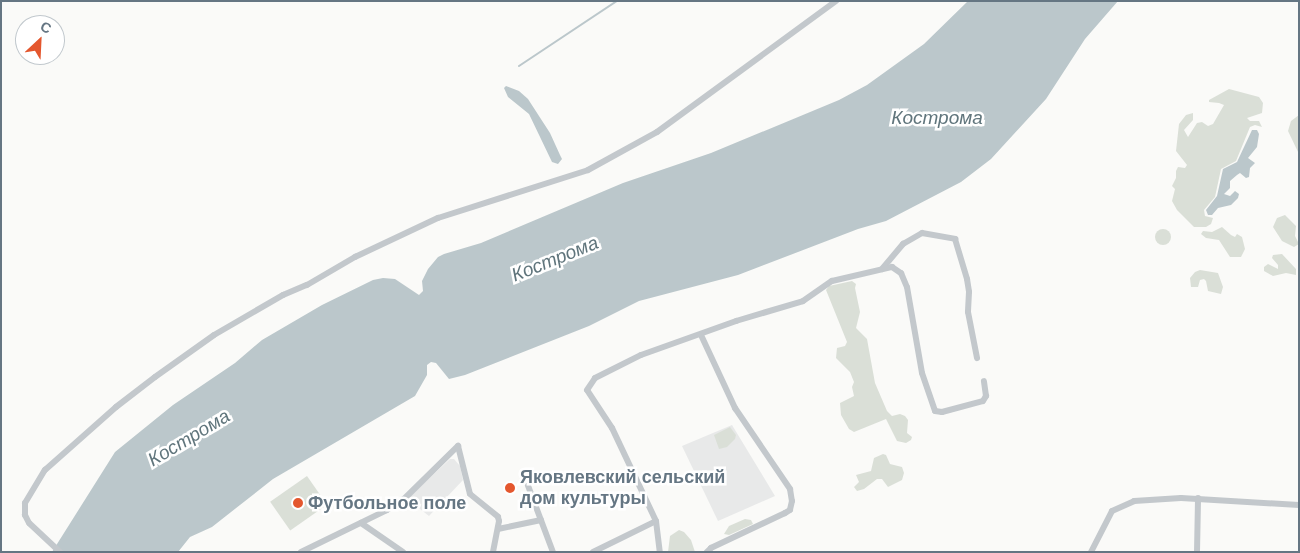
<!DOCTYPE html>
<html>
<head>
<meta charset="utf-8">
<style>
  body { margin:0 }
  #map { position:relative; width:1300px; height:553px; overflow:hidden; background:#fafaf8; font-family:"Work Sans",sans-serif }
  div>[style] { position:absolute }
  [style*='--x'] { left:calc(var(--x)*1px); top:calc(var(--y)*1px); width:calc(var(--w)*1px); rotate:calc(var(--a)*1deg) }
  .built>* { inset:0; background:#e8e9e9 }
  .green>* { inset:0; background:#dadfd7; transform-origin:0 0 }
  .round { border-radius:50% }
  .water>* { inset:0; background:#bbc7cb }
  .stream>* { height:2px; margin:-1px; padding:0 1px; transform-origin:1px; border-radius:1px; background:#bbc7cb }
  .minor>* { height:6px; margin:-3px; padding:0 3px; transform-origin:3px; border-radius:3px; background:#c3c8cc }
  .dots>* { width:14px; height:14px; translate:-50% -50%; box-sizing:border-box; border:2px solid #fff; border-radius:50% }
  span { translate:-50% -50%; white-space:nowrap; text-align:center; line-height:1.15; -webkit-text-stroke:5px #fff; paint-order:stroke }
  .poi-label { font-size:18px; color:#657683; font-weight:700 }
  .left { translate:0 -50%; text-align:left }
  .water-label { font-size:19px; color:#60757c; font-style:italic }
  .frame { position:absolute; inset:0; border:2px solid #657683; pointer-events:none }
  .north { position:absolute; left:15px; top:15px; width:50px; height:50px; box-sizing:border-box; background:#fff; border:1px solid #c1c8cd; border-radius:50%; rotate:25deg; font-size:14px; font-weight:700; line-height:20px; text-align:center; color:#657683 }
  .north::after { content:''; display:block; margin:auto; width:18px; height:22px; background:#e4572e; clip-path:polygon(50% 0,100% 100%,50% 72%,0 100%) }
</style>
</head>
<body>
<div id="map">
  <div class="built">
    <div style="clip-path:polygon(732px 425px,775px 496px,718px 521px,682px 446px)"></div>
    <div style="clip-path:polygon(450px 459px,454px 459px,460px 466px,463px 480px,429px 516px,407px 499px)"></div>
  </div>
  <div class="green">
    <div style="clip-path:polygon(1229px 89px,1259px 97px,1263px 103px,1262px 113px,1247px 118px,1250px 121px,1259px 121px,1262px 127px,1255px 125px,1250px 127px,1236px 161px,1221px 169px,1215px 197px,1204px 210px,1205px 216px,1213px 218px,1211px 224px,1206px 227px,1194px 227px,1177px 210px,1172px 201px,1175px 189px,1172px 186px,1176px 178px,1176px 171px,1178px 167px,1185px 168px,1187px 165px,1176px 151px,1179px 124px,1186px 115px,1193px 113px,1193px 120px,1184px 130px,1188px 137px,1197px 123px,1202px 122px,1208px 126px,1213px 124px,1224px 105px,1219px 103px,1209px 102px,1209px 100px)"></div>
    <div style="clip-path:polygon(1299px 115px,1299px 154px,1288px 131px,1291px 121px)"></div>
    <div style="clip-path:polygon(1285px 215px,1296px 226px,1295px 236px,1299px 244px,1294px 247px,1282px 241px,1273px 227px,1277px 218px)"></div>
    <div style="clip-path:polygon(1222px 227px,1231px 235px,1235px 237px,1237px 234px,1242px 237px,1245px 249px,1241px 257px,1230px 257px,1219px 240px,1206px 238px,1201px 234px,1203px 231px,1212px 232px)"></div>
    <div class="round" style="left:1155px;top:229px;width:16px;height:16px"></div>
    <div style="clip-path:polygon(1282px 254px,1296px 269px,1296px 275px,1286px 273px,1273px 276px,1264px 271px,1264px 267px,1268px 264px,1278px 269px,1278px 265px,1272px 258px,1273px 255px)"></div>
    <div style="clip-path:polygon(1200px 270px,1218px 273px,1223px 287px,1221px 294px,1208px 291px,1206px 281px,1204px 279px,1200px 280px,1198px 287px,1191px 287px,1190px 278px,1195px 272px)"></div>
    <div style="clip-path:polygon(852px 281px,856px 284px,855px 288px,860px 312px,856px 328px,867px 339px,875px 383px,887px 411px,892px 416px,900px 414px,905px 416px,908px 420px,907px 433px,912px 437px,911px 440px,906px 443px,897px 441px,886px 419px,854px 432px,849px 429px,841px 415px,840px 403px,854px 396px,852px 387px,854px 382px,850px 372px,836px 358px,837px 348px,845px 346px,847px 342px,826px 290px,829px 286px)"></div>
    <div style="clip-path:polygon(730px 427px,736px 435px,735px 439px,727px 447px,719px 449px,714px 435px)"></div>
    <div style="clip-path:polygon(883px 454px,886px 455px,890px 464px,902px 467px,904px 473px,902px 480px,888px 487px,882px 479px,877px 479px,864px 489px,857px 491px,854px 487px,859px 482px,856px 475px,871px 471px,874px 458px)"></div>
    <div style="left:307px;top:476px;width:35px;height:45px;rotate:55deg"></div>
    <div style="clip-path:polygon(745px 519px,751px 520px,753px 524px,729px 535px,724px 534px,729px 526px)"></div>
    <div style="clip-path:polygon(679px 530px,684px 532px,691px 540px,695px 552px,668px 552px,670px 536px)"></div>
  </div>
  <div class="water">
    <div style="clip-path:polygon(968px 1px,1118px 1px,1085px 39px,1046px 99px,991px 159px,961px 182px,886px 221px,858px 229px,738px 275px,639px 301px,589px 326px,465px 375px,449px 379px,436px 363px,431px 362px,427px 365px,427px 375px,415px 396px,273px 479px,212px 527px,190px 537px,178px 552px,52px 552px,115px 452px,173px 405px,235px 363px,262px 340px,322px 305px,373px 280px,383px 278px,395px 279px,419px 295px,423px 291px,422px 281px,428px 269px,438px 257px,444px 254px,481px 243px,623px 183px,711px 153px,839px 100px,867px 85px,924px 44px)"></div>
    <div style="clip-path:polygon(506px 86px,519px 91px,528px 99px,550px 133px,560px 155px,562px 159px,558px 164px,552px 162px,529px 114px,508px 97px,504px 88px)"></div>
    <div style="clip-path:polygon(1252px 130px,1257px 130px,1259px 134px,1257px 147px,1248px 158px,1255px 163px,1250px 168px,1249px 177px,1246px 178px,1240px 173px,1237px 175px,1230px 181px,1230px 188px,1224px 194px,1230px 196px,1235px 191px,1239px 194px,1238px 198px,1231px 205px,1218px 208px,1212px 215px,1208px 215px,1206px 210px,1217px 196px,1223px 169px,1237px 162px)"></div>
  </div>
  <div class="stream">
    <div style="--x:519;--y:66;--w:118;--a:-33.6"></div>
  </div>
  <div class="minor">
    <div style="--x:882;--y:269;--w:33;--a:-50"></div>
    <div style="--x:903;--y:244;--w:22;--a:-30"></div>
    <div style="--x:922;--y:233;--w:34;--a:10"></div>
    <div style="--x:955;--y:239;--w:42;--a:73.3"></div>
    <div style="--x:967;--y:279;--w:13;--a:81"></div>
    <div style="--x:969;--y:292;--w:20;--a:93"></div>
    <div style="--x:968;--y:312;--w:47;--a:78.9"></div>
    <div style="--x:701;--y:335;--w:81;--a:65"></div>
    <div style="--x:735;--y:408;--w:98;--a:55.8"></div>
    <div style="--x:790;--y:489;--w:12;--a:81"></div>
    <div style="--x:792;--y:501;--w:9;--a:103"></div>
    <div style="--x:790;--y:510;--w:6;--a:149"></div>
    <div style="--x:785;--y:513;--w:82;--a:154.7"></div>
    <div style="--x:711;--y:548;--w:6;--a:135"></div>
    <div style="--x:524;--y:475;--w:82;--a:69.4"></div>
    <div style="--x:656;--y:521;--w:31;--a:83"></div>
    <div style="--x:361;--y:523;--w:51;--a:34.6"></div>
    <div style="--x:498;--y:529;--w:44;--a:-11.8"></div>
    <div style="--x:60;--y:552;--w:42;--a:-136.9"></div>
    <div style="--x:29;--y:523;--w:9;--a:-117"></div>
    <div style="--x:25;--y:515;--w:12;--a:-90"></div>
    <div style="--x:25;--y:503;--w:39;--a:-59"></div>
    <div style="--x:45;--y:470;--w:95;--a:-41.6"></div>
    <div style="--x:116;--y:407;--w:49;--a:-37.6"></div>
    <div style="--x:155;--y:377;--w:72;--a:-35.4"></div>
    <div style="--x:214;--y:335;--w:80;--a:-30.1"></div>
    <div style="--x:283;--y:295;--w:26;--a:-23"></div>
    <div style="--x:307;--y:285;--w:56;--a:-30.3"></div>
    <div style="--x:355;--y:257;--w:92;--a:-25.2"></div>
    <div style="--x:438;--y:218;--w:157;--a:-17.7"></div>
    <div style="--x:588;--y:170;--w:79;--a:-28.8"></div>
    <div style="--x:657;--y:132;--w:222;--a:-36.2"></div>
    <div style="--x:301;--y:552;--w:96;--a:-26"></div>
    <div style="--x:387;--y:510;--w:20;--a:-33"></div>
    <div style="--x:404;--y:499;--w:76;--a:-44.5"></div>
    <div style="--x:458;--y:446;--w:49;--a:76"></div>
    <div style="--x:470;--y:494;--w:36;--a:39"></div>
    <div style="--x:498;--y:517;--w:4;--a:76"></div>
    <div style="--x:499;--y:521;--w:32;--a:101"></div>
    <div style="--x:593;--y:552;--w:70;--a:-26.2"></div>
    <div style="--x:656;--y:521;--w:103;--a:-115.3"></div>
    <div style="--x:612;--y:428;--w:45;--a:-123.3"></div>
    <div style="--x:587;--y:390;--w:14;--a:-56"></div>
    <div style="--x:595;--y:378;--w:51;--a:-26.6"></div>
    <div style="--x:641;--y:355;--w:101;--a:-19.7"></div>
    <div style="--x:736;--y:321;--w:70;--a:-16.6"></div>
    <div style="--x:803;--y:301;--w:35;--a:-35"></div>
    <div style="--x:832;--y:281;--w:62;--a:-13.1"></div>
    <div style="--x:892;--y:267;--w:11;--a:34"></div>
    <div style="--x:901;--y:273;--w:15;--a:67"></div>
    <div style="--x:907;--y:287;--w:87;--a:80.1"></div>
    <div style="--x:922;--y:373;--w:40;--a:71.1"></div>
    <div style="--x:935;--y:411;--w:7;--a:8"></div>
    <div style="--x:942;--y:412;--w:42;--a:-15"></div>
    <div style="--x:983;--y:401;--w:6;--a:-59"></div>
    <div style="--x:986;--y:396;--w:15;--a:-98"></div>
    <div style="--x:1091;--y:552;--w:46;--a:-62.9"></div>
    <div style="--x:1112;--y:511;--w:24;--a:-24"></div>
    <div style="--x:1134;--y:501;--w:47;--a:-3.7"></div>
    <div style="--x:1181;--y:498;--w:118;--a:3.4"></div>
    <div style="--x:1197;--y:552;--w:54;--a:-88.9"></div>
  </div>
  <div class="dots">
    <div style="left:510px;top:488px;background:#e4572e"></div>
    <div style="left:298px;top:503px;background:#e4572e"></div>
  </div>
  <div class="poi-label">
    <span class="left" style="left:520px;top:488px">Яковлевский сельский<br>дом культуры</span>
    <span class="left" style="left:308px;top:503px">Футбольное поле</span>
  </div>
  <div class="water-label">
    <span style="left:937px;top:118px">Кострома</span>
    <span style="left:555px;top:259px;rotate:-22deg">Кострома</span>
    <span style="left:189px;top:438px;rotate:-31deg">Кострома</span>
  </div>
  <div class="frame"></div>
  <div class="north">С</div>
</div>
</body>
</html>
